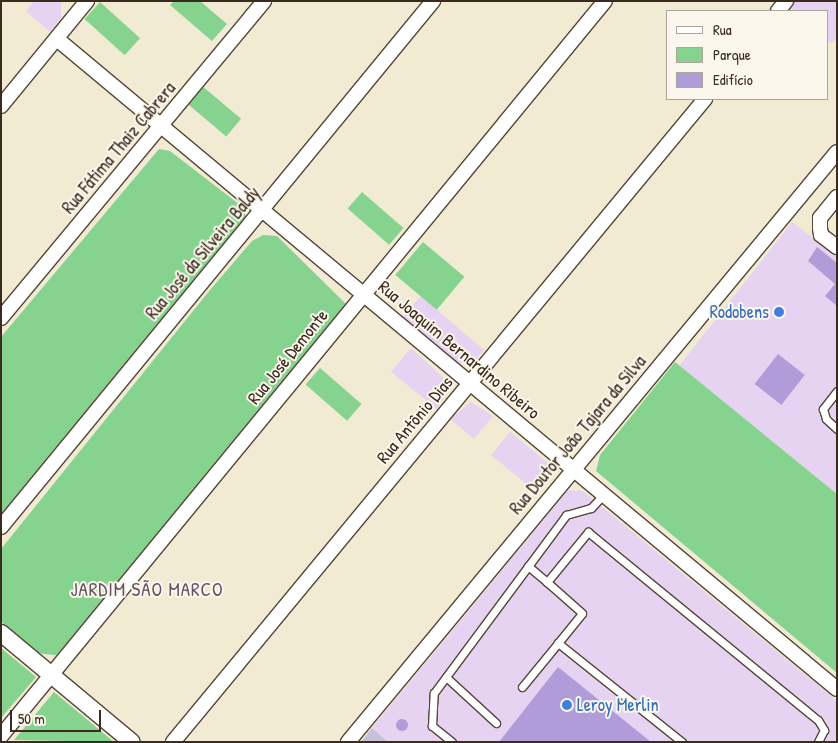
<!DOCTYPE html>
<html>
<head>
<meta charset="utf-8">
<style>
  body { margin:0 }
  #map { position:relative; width:838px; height:743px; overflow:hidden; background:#f2ebd4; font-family:"Patrick Hand",sans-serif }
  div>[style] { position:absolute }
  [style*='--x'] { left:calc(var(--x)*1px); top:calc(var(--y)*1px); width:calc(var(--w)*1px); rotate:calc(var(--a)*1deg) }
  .built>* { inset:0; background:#e5d3f1; transform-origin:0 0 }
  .industrial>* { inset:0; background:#c7c0d9 }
  .green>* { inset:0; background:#86d28f; transform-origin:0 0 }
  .building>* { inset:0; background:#b19cda; transform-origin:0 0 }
  .round { border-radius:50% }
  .roads { filter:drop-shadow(1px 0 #564739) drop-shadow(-1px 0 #564739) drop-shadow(0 1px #564739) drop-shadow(0 -1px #564739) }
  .service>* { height:7px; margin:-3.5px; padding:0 3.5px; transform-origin:3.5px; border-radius:3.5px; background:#fff }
  .minor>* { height:14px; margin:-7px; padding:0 7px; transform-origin:7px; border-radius:7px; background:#fff }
  .tertiary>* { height:16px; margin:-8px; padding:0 8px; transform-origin:8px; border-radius:8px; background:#fff }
  .dots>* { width:14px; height:14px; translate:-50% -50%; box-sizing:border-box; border:2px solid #fbf7ec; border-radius:50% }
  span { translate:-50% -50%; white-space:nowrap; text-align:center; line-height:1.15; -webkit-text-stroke:4px #fbf7ec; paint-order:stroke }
  .street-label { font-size:18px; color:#3b2a1e }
  .shop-label { font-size:18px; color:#366cbe }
  .right { translate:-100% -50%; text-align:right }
  .left { translate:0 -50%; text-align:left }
  .neighbourhood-label { font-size:19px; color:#645260; letter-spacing:1px }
  .frame { position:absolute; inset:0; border:2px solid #3b2a1e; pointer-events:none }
  .legend { position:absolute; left:666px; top:10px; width:162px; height:90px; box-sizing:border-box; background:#fbf7ec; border:1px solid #aea59a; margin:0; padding:6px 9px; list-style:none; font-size:15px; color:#3b2a1e }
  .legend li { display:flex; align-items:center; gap:10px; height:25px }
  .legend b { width:25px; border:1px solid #aea59a }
  .scale { position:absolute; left:10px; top:710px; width:91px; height:22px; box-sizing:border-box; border:2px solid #3b2a1e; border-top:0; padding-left:6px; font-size:15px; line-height:18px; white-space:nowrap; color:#3b2a1e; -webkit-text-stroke:4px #fbf7ec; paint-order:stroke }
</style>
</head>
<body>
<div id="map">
  <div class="built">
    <div style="clip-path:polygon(34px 1px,61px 1px,61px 18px,50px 32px,26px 11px)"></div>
    <div style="clip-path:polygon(794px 1px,837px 1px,837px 37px,832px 44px,827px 40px,827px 11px,792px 11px,789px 9px)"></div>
    <div style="clip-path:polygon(792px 222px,837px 257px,837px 494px,679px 366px)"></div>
    <div style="clip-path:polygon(421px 296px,484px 350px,475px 361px,454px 364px,401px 319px)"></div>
    <div style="clip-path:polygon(411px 348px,446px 380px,447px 392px,437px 409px,391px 372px)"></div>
    <div style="clip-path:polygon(471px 402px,493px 416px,474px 439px,450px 419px)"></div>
    <div style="left:510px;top:432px;width:58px;height:30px;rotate:39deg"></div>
    <div style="clip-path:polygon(568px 490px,583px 491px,837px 701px,837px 742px,388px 742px,372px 728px)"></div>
  </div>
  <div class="industrial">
    <div style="clip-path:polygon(372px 728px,388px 742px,361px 742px)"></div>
  </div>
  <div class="green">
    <div style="clip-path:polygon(174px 1px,200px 1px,227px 24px,212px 41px,170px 5px)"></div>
    <div style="left:100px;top:2px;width:54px;height:23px;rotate:42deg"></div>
    <div style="left:202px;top:86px;width:51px;height:23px;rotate:40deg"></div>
    <div style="clip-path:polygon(159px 149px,170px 151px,240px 205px,246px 216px,240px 231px,1px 521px,1px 337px)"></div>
    <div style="left:362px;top:192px;width:55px;height:22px;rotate:41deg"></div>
    <div style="clip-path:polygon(263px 235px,277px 236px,346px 304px,61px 656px,37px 653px,1px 622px,1px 549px,210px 290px,252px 241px)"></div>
    <div style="left:423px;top:242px;width:54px;height:43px;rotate:40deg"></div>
    <div style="clip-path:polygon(675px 362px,837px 494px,837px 673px,596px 471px,600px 455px)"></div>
    <div style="left:320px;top:368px;width:55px;height:22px;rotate:41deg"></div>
    <div style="clip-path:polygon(1px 648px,36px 677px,1px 718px)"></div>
    <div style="clip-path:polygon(54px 692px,114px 742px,14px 740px)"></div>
  </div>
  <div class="building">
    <div style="clip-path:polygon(817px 247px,837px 263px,837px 306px,825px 296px,835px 284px,808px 261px)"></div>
    <div style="left:778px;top:354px;width:34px;height:38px;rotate:38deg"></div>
    <div style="clip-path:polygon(558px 667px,651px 742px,499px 742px)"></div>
    <div class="round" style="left:396px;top:719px;width:12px;height:12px"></div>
  </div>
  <div class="roads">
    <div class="service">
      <div style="--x:837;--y:391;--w:23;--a:128"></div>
      <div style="--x:823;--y:409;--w:10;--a:73"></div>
      <div style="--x:826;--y:419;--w:15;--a:42"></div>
      <div style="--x:528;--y:566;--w:25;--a:40"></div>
      <div style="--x:446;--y:677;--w:68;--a:42.6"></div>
      <div style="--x:522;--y:687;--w:57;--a:-50.7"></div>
      <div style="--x:452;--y:742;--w:26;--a:-141"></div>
      <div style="--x:432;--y:726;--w:33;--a:-87"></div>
      <div style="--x:434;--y:693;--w:222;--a:-53.4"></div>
      <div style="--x:566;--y:515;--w:26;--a:-16"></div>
      <div style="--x:591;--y:508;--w:18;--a:-47"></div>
      <div style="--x:682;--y:742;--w:159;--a:-141.4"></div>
      <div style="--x:558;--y:643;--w:38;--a:-51"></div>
      <div style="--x:582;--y:613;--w:47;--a:-138.5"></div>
      <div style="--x:547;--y:582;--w:65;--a:-50.6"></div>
      <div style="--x:588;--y:532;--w:297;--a:39.3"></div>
      <div style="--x:818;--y:720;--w:12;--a:59"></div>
      <div style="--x:824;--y:730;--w:13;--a:117"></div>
    </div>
    <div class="minor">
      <div style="--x:778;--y:11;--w:13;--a:-51"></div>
      <div style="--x:57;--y:39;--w:1015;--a:39.81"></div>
      <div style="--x:1;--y:106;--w:136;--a:-50.7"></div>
      <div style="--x:837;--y:197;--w:27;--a:129"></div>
      <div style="--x:820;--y:218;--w:10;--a:90"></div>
      <div style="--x:820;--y:228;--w:7;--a:82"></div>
      <div style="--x:821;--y:235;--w:20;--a:37"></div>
      <div style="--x:1;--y:318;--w:412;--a:-50.3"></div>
      <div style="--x:1;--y:527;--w:681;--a:-50.6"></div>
      <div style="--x:1;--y:736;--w:951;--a:-50.59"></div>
      <div style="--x:173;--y:742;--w:835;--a:-50.4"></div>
      <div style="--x:348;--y:742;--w:766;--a:-50.35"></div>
    </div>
    <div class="tertiary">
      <div style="--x:1;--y:633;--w:170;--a:39.8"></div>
    </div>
  </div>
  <div class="dots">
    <div style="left:779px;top:312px;background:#3f7fe0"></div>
    <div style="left:567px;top:705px;background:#3f7fe0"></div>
  </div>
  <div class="street-label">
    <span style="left:119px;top:148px;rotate:-50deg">Rua Fátima Thaiz Cabrera</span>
    <span style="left:203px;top:253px;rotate:-50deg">Rua José da Silveira Baldy</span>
    <span style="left:459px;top:350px;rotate:40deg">Rua Joaquim Bernardino Ribeiro</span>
    <span style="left:288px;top:357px;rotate:-51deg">Rua José Demonte</span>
    <span style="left:415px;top:420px;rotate:-50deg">Rua Antônio Dias</span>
    <span style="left:578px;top:435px;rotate:-50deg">Rua Doutor João Tajara da Silva</span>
  </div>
  <div class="shop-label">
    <span class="right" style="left:769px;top:312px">Rodobens</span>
    <span class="left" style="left:577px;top:705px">Leroy Merlin</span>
  </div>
  <div class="neighbourhood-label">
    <span style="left:147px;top:590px">JARDIM SÃO MARCO</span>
  </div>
  <div class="frame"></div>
  <ul class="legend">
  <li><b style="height:6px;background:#fff"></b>Rua</li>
  <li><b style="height:14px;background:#86d28f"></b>Parque</li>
  <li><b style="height:14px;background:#b19cda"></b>Edifício</li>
  </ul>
  <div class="scale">50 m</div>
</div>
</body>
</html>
